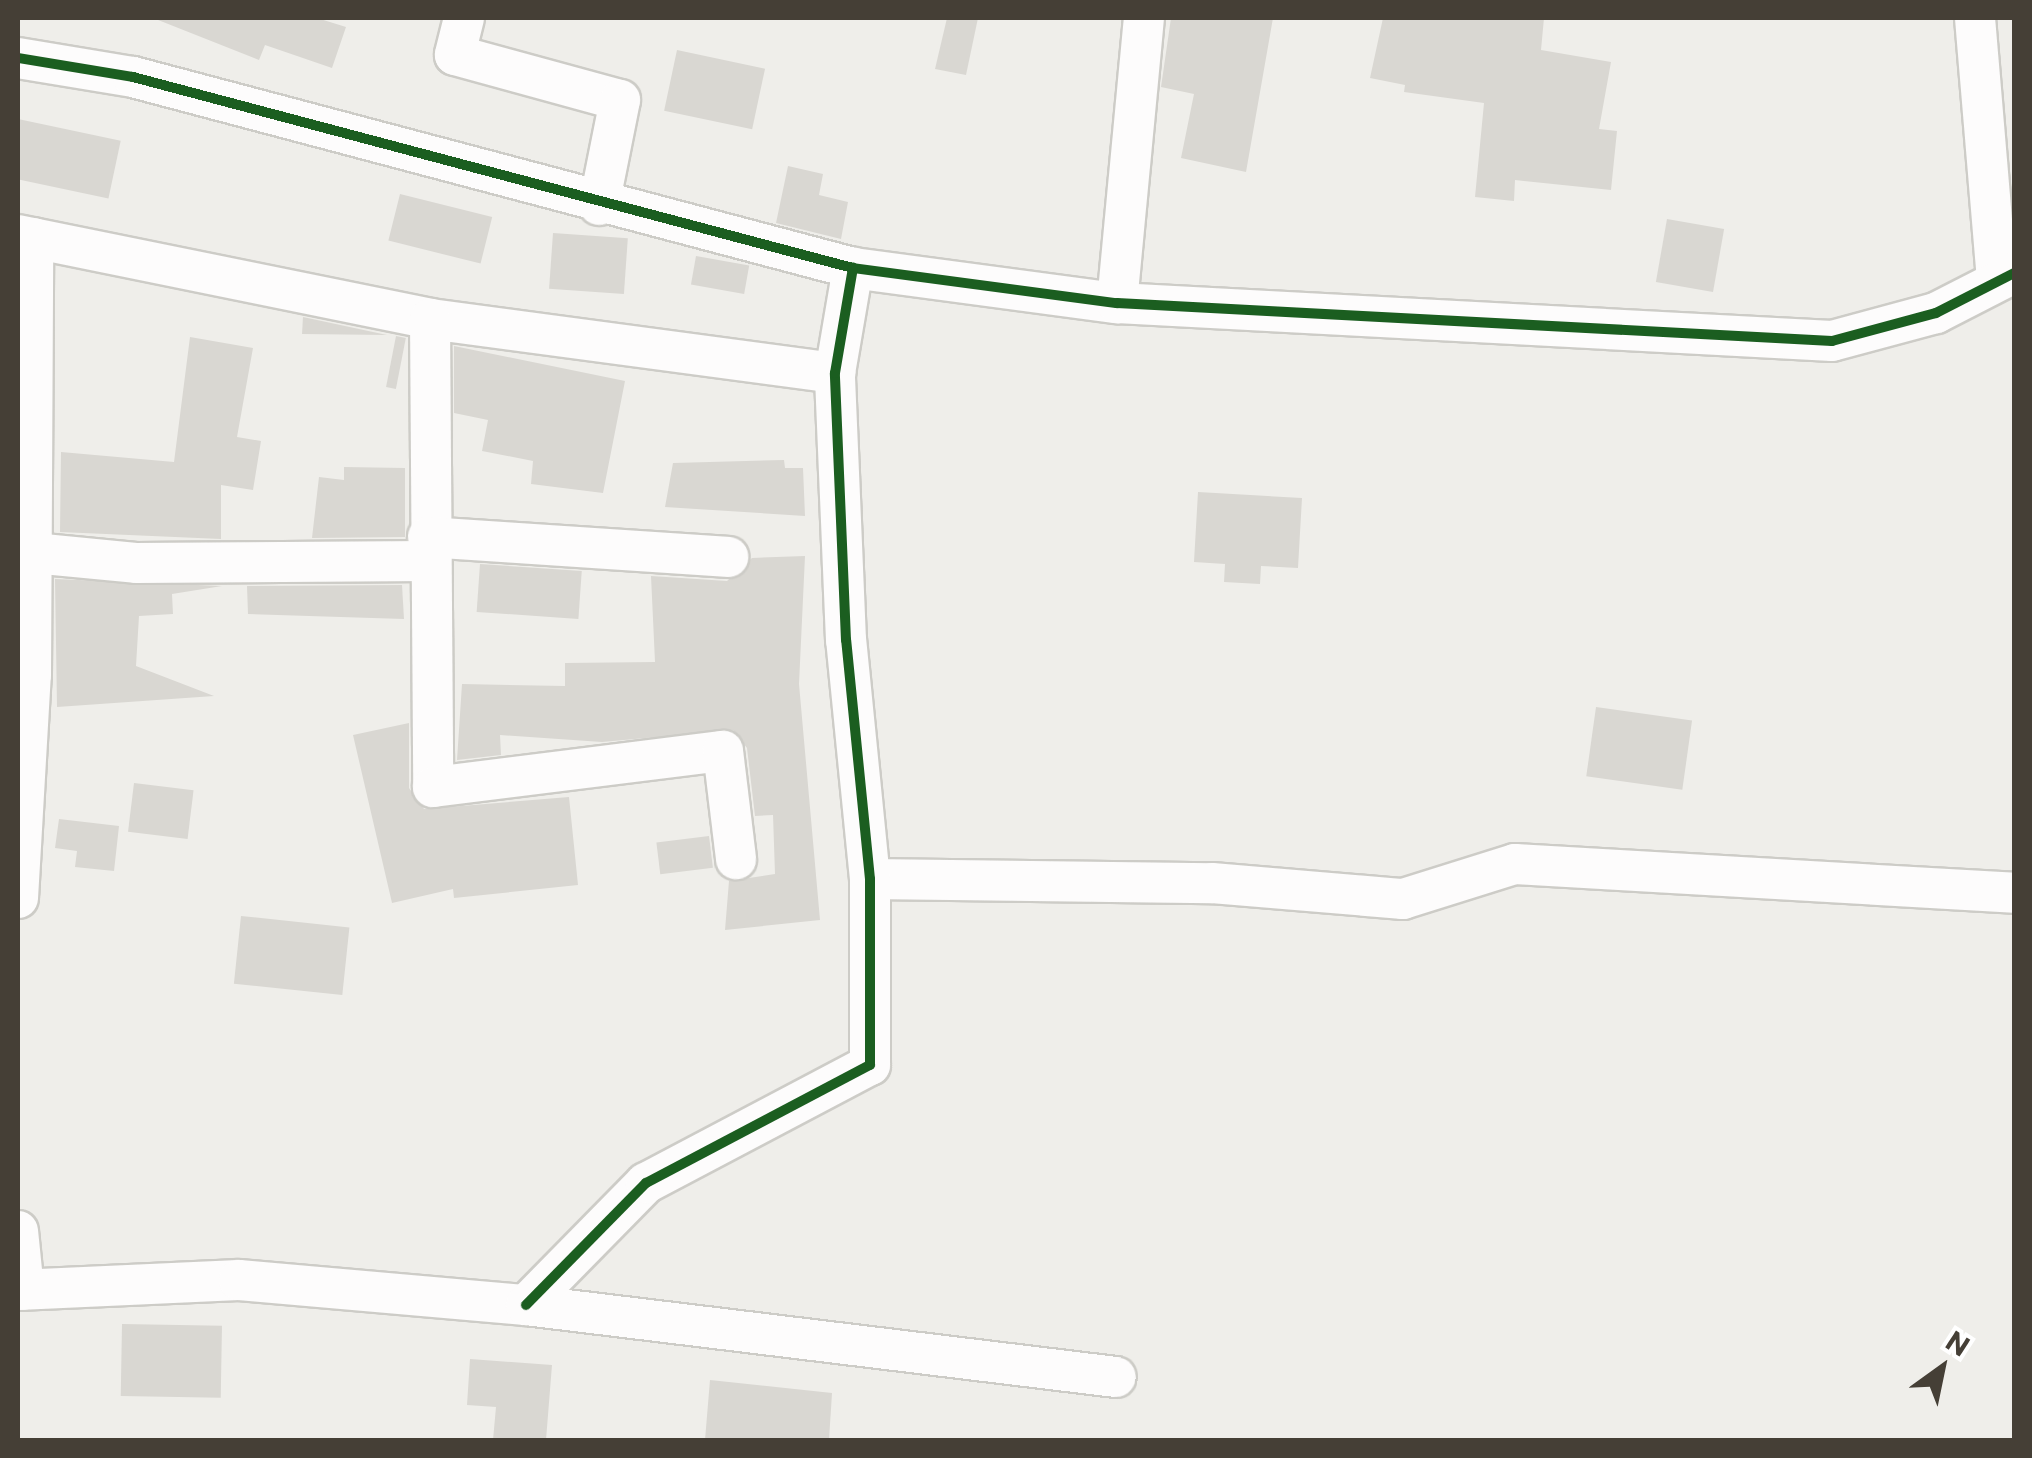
<!DOCTYPE html>
<html>
<head>
<meta charset="utf-8">
<style>
  body { margin:0 }
  #map { position:relative; width:2032px; height:1458px; overflow:hidden; background:#efeeea; font-family:Commissioner,sans-serif }
  div>[style] { position:absolute }
  [style*='--x'] { left:calc(var(--x)*1px); top:calc(var(--y)*1px); width:calc(var(--w)*1px); rotate:calc(var(--a)*1deg) }
  .building>* { inset:0; background:#d9d7d2; transform-origin:0 0 }
  .roads { filter:drop-shadow(2px 0 #cdccc7) drop-shadow(-2px 0 #cdccc7) drop-shadow(0 2px #cdccc7) drop-shadow(0 -2px #cdccc7) }
  .street>* { height:40px; margin:-20px; padding:0 20px; transform-origin:20px; border-radius:20px; background:#fdfcfc }
  .cycleway>* { height:10px; margin:-5px; padding:0 5px; transform-origin:5px; border-radius:5px; background:#1b5e20 }
  span { translate:-50% -50%; white-space:nowrap; text-align:center; line-height:1.15; -webkit-text-stroke:9px #fff; paint-order:stroke }
  .frame { position:absolute; inset:0; border:20px solid #453f36; pointer-events:none }
  .north { position:absolute; left:1892px; top:1318px; width:100px; height:100px; -webkit-text-stroke:8px #fff; paint-order:stroke; rotate:33deg; font-size:28px; font-weight:700; line-height:40px; text-align:center; color:#453f36 }
  .north::after { content:''; display:block; margin:auto; width:35px; height:45px; background:#453f36; clip-path:polygon(50% 0,100% 100%,50% 72%,0 100%) }
</style>
</head>
<body>
<div id="map">
  <div class="building">
    <div style="clip-path:polygon(153px 18px,317px 18px,346px 27px,332px 68px,265px 45px,259px 60px)"></div>
    <div style="clip-path:polygon(947px 18px,978px 18px,966px 75px,935px 69px)"></div>
    <div style="clip-path:polygon(1171px 18px,1273px 18px,1246px 172px,1181px 158px,1194px 94px,1161px 87px)"></div>
    <div style="clip-path:polygon(1383px 18px,1544px 18px,1541px 50px,1611px 62px,1599px 129px,1617px 131px,1611px 190px,1515px 180px,1514px 201px,1475px 197px,1484px 103px,1404px 92px,1405px 85px,1370px 78px)"></div>
    <div style="left:677px;top:50px;width:90px;height:62px;rotate:12deg"></div>
    <div style="left:18px;top:119px;width:105px;height:59px;rotate:12deg"></div>
    <div style="clip-path:polygon(788px 166px,823px 174px,819px 195px,848px 202px,841px 239px,776px 223px)"></div>
    <div style="left:400px;top:194px;width:95px;height:48px;rotate:14deg"></div>
    <div style="left:1667px;top:219px;width:58px;height:64px;rotate:10deg"></div>
    <div style="left:553px;top:233px;width:75px;height:56px;rotate:4deg"></div>
    <div style="left:696px;top:256px;width:54px;height:29px;rotate:10deg"></div>
    <div style="clip-path:polygon(303px 317px,387px 335px,302px 334px)"></div>
    <div style="left:396px;top:336px;width:10px;height:52px;rotate:11deg"></div>
    <div style="clip-path:polygon(190px 337px,253px 348px,237px 437px,261px 441px,253px 490px,221px 485px,221px 539px,60px 532px,61px 452px,174px 462px)"></div>
    <div style="clip-path:polygon(454px 346px,625px 381px,603px 493px,531px 484px,533px 461px,482px 451px,488px 420px,454px 413px)"></div>
    <div style="clip-path:polygon(784px 460px,785px 468px,803px 468px,805px 516px,665px 507px,673px 463px)"></div>
    <div style="clip-path:polygon(344px 467px,405px 468px,405px 537px,312px 538px,319px 477px,344px 480px)"></div>
    <div style="clip-path:polygon(1198px 492px,1302px 498px,1298px 568px,1261px 566px,1260px 584px,1224px 582px,1225px 564px,1194px 562px)"></div>
    <div style="clip-path:polygon(805px 556px,799px 684px,820px 920px,725px 930px,729px 881px,775px 874px,773px 815px,755px 816px,747px 748px,733px 730px,602px 742px,500px 735px,501px 755px,457px 760px,462px 684px,565px 686px,565px 663px,655px 662px,651px 576px,727px 581px,752px 558px)"></div>
    <div style="left:480px;top:564px;width:102px;height:48px;rotate:4deg"></div>
    <div style="clip-path:polygon(55px 579px,222px 586px,172px 594px,173px 614px,139px 616px,136px 666px,214px 696px,57px 707px)"></div>
    <div style="clip-path:polygon(402px 585px,404px 619px,248px 614px,247px 586px)"></div>
    <div style="left:1596px;top:707px;width:97px;height:70px;rotate:8deg"></div>
    <div style="clip-path:polygon(409px 723px,409px 788px,424px 809px,569px 797px,578px 885px,454px 898px,453px 889px,392px 903px,353px 735px)"></div>
    <div style="left:134px;top:783px;width:60px;height:49px;rotate:7deg"></div>
    <div style="clip-path:polygon(59px 819px,119px 826px,114px 871px,75px 867px,77px 851px,55px 848px)"></div>
    <div style="left:709px;top:836px;width:32px;height:53px;rotate:83deg"></div>
    <div style="left:241px;top:916px;width:109px;height:68px;rotate:6deg"></div>
    <div style="left:122px;top:1324px;width:100px;height:72px;rotate:1deg"></div>
    <div style="clip-path:polygon(470px 1359px,552px 1365px,546px 1440px,493px 1440px,496px 1407px,467px 1405px)"></div>
    <div style="clip-path:polygon(710px 1380px,832px 1393px,829px 1440px,705px 1440px)"></div>
  </div>
  <div class="roads">
    <div class="street">
      <div style="--x:464;--y:18;--w:38;--a:104"></div>
      <div style="--x:455;--y:55;--w:171;--a:15.3"></div>
      <div style="--x:620;--y:100;--w:107;--a:101.3"></div>
      <div style="--x:1975;--y:18;--w:262;--a:85.2"></div>
      <div style="--x:18;--y:58;--w:117;--a:9.4"></div>
      <div style="--x:133;--y:77;--w:745;--a:14.86"></div>
      <div style="--x:853;--y:268;--w:266;--a:7.6"></div>
      <div style="--x:1117;--y:303;--w:716;--a:3.04"></div>
      <div style="--x:1832;--y:341;--w:108;--a:-15.1"></div>
      <div style="--x:1936;--y:313;--w:88;--a:-27.1"></div>
      <div style="--x:18;--y:235;--w:420;--a:11.5"></div>
      <div style="--x:430;--y:319;--w:409;--a:7.6"></div>
      <div style="--x:1117;--y:303;--w:286;--a:-84.6"></div>
      <div style="--x:430;--y:319;--w:468;--a:89.6"></div>
      <div style="--x:433;--y:787;--w:292;--a:-7.1"></div>
      <div style="--x:723;--y:751;--w:109;--a:83.1"></div>
      <div style="--x:428;--y:537;--w:301;--a:3.8"></div>
      <div style="--x:33;--y:553;--w:103;--a:5.5"></div>
      <div style="--x:136;--y:563;--w:292;--a:-0.4"></div>
      <div style="--x:870;--y:879;--w:342;--a:0.7"></div>
      <div style="--x:1212;--y:883;--w:192;--a:4.8"></div>
      <div style="--x:1403;--y:899;--w:117;--a:-17.4"></div>
      <div style="--x:1515;--y:864;--w:500;--a:3.3"></div>
      <div style="--x:18;--y:898;--w:223;--a:-86.7"></div>
      <div style="--x:31;--y:675;--w:437;--a:-89.7"></div>
      <div style="--x:18;--y:1231;--w:59;--a:84.2"></div>
      <div style="--x:18;--y:1290;--w:221;--a:-2.6"></div>
      <div style="--x:239;--y:1280;--w:288;--a:5"></div>
      <div style="--x:526;--y:1305;--w:594;--a:6.96"></div>
      <div style="--x:526;--y:1305;--w:171;--a:-45.5"></div>
      <div style="--x:646;--y:1183;--w:253;--a:-27.8"></div>
      <div style="--x:870;--y:1065;--w:186;--a:-90"></div>
      <div style="--x:870;--y:879;--w:240;--a:-95.7"></div>
      <div style="--x:846;--y:640;--w:267;--a:-92.4"></div>
      <div style="--x:835;--y:373;--w:107;--a:-80.3"></div>
    </div>
  </div>
  <div class="cycleway">
    <div style="--x:18;--y:58;--w:117;--a:9.4"></div>
    <div style="--x:133;--y:77;--w:745;--a:14.86"></div>
    <div style="--x:853;--y:268;--w:266;--a:7.6"></div>
    <div style="--x:1117;--y:303;--w:716;--a:3.04"></div>
    <div style="--x:1832;--y:341;--w:108;--a:-15.1"></div>
    <div style="--x:1936;--y:313;--w:88;--a:-27.1"></div>
    <div style="--x:526;--y:1305;--w:171;--a:-45.5"></div>
    <div style="--x:646;--y:1183;--w:253;--a:-27.8"></div>
    <div style="--x:870;--y:1065;--w:186;--a:-90"></div>
    <div style="--x:870;--y:879;--w:240;--a:-95.7"></div>
    <div style="--x:846;--y:640;--w:267;--a:-92.4"></div>
    <div style="--x:835;--y:373;--w:107;--a:-80.3"></div>
  </div>
  <div class="frame"></div>
  <div class="north">N</div>
</div>
</body>
</html>
